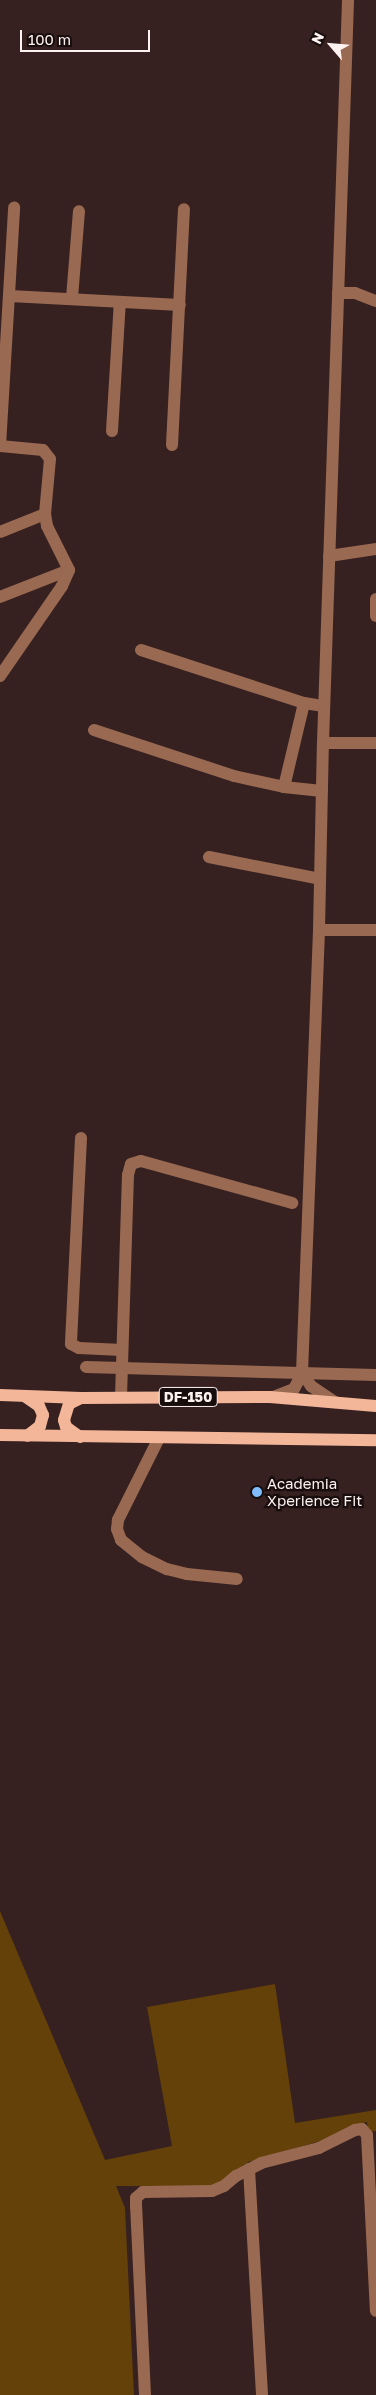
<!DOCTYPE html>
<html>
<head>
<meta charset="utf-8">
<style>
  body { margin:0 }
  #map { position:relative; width:376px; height:2395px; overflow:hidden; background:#362120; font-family:"Golos Text",sans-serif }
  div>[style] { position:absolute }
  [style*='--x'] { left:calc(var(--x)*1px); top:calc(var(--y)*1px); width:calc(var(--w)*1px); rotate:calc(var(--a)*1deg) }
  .green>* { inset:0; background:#634109 }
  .minor>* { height:12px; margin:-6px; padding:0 6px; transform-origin:6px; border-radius:6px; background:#996952 }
  .major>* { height:12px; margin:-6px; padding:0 6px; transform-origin:6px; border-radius:6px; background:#f3b699 }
  .dots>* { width:14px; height:14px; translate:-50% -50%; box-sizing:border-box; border:2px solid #170d0d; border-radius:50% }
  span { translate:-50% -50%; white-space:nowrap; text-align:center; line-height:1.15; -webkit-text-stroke:4.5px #170d0d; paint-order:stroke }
  .shield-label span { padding:1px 4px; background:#170d0d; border:1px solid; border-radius:4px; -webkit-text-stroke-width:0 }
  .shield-label { font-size:14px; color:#fef2f1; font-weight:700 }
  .poi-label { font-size:15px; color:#fef2f1 }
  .left { translate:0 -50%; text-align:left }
  .north { position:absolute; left:306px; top:20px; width:50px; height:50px; -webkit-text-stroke:4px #170d0d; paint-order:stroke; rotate:297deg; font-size:14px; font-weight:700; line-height:20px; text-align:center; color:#fef2f1 }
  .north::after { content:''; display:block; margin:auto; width:18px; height:22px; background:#fef2f1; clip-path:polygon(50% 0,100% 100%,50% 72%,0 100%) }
  .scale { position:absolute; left:20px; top:30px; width:130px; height:22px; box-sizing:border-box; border:2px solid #fef2f1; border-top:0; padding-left:6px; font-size:15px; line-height:18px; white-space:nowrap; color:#fef2f1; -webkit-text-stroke:4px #170d0d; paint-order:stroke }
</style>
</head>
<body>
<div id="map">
  <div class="green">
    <div style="clip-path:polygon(0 1911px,105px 2160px,172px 2146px,147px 2007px,275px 1984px,295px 2123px,376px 2110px,376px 2131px,368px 2132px,367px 2122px,346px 2128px,327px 2139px,248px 2162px,223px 2182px,211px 2186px,116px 2186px,125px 2208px,134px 2395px,0 2395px)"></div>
  </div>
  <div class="minor">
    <div style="--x:338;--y:293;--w:17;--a:0"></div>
    <div style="--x:355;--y:293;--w:22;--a:21"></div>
    <div style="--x:10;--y:296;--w:170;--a:3"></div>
    <div style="--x:72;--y:298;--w:87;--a:-85.4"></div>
    <div style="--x:112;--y:431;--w:129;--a:-86.5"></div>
    <div style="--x:172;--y:445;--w:236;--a:-87.1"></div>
    <div style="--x:0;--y:446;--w:239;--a:-86.6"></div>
    <div style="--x:0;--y:446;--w:43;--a:5.3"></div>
    <div style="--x:43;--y:450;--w:11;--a:52"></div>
    <div style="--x:50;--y:459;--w:55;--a:95.2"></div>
    <div style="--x:45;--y:514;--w:48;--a:158.2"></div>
    <div style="--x:329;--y:556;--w:48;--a:-8.5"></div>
    <div style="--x:0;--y:597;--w:74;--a:-21.4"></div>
    <div style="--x:376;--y:599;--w:17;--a:90"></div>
    <div style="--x:141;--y:650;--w:171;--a:18"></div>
    <div style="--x:304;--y:703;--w:20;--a:9"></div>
    <div style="--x:0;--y:676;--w:109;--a:-55.4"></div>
    <div style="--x:62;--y:586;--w:17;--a:-66"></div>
    <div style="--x:69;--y:570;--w:49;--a:-116.6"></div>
    <div style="--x:47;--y:526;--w:12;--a:-99"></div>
    <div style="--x:94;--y:730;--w:147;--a:18.2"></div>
    <div style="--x:234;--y:776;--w:51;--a:12.4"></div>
    <div style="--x:284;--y:787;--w:38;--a:6"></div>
    <div style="--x:323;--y:743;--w:53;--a:0"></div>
    <div style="--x:284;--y:787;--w:86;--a:-76.6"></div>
    <div style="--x:209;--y:857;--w:113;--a:11.2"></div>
    <div style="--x:319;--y:930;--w:57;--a:0"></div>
    <div style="--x:81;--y:1138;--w:206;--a:92.8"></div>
    <div style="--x:71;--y:1344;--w:9;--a:27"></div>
    <div style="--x:79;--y:1348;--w:43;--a:2.7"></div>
    <div style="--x:86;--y:1367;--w:290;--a:1.6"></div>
    <div style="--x:302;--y:1373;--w:16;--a:55"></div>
    <div style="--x:311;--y:1386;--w:29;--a:34"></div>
    <div style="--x:121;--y:1397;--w:222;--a:-88.2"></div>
    <div style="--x:128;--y:1175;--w:11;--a:-75"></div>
    <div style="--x:131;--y:1164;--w:10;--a:-17"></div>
    <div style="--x:141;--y:1161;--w:157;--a:15.5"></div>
    <div style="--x:273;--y:1397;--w:22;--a:-21"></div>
    <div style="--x:294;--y:1389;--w:18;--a:-63"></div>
    <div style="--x:302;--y:1373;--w:443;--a:-87.8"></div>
    <div style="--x:319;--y:930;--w:187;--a:-88.8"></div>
    <div style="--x:323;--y:743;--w:743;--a:-88.07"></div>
    <div style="--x:159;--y:1438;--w:92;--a:116.6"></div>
    <div style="--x:118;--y:1520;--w:9;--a:96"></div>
    <div style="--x:117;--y:1529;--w:12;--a:70"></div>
    <div style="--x:121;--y:1540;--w:27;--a:39"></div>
    <div style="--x:142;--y:1557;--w:28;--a:26"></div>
    <div style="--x:167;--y:1569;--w:21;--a:14"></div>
    <div style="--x:187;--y:1574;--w:50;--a:5.7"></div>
    <div style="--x:249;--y:2169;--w:226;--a:86.7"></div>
    <div style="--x:145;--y:2395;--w:188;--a:-92.7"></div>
    <div style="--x:136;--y:2207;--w:9;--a:-90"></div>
    <div style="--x:136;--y:2198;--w:9;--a:-41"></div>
    <div style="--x:143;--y:2192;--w:69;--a:-0.8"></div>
    <div style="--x:212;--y:2191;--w:13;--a:-23"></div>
    <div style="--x:224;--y:2186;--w:16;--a:-40"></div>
    <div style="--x:236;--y:2176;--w:28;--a:-27"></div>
    <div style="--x:261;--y:2163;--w:60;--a:-14.5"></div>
    <div style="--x:319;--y:2148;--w:40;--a:-26.6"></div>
    <div style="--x:355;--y:2130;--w:7;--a:-8"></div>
    <div style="--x:362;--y:2129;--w:8;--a:50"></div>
    <div style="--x:367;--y:2135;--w:176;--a:87.1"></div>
  </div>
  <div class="major">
    <div style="--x:0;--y:1395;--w:81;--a:2.1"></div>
    <div style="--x:81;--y:1398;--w:189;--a:-0.3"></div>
    <div style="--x:270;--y:1397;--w:106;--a:4.9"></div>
    <div style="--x:26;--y:1397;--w:16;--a:35"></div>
    <div style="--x:39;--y:1406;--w:10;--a:66"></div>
    <div style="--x:43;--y:1415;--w:11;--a:105"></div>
    <div style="--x:40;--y:1426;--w:16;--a:142"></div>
    <div style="--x:0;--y:1435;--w:376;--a:0.8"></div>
    <div style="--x:80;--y:1437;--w:17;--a:-144"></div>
    <div style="--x:66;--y:1427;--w:7;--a:-106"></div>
    <div style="--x:64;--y:1420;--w:17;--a:-73"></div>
    <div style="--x:69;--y:1404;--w:13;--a:-27"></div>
  </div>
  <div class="dots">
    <div style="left:257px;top:1492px;background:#80bdfa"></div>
  </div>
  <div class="shield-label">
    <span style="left:188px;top:1397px">DF-150</span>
  </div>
  <div class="poi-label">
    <span class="left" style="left:267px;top:1492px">Academia<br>Xperience Fit</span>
  </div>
  <div class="north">N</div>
  <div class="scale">100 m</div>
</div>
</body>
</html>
